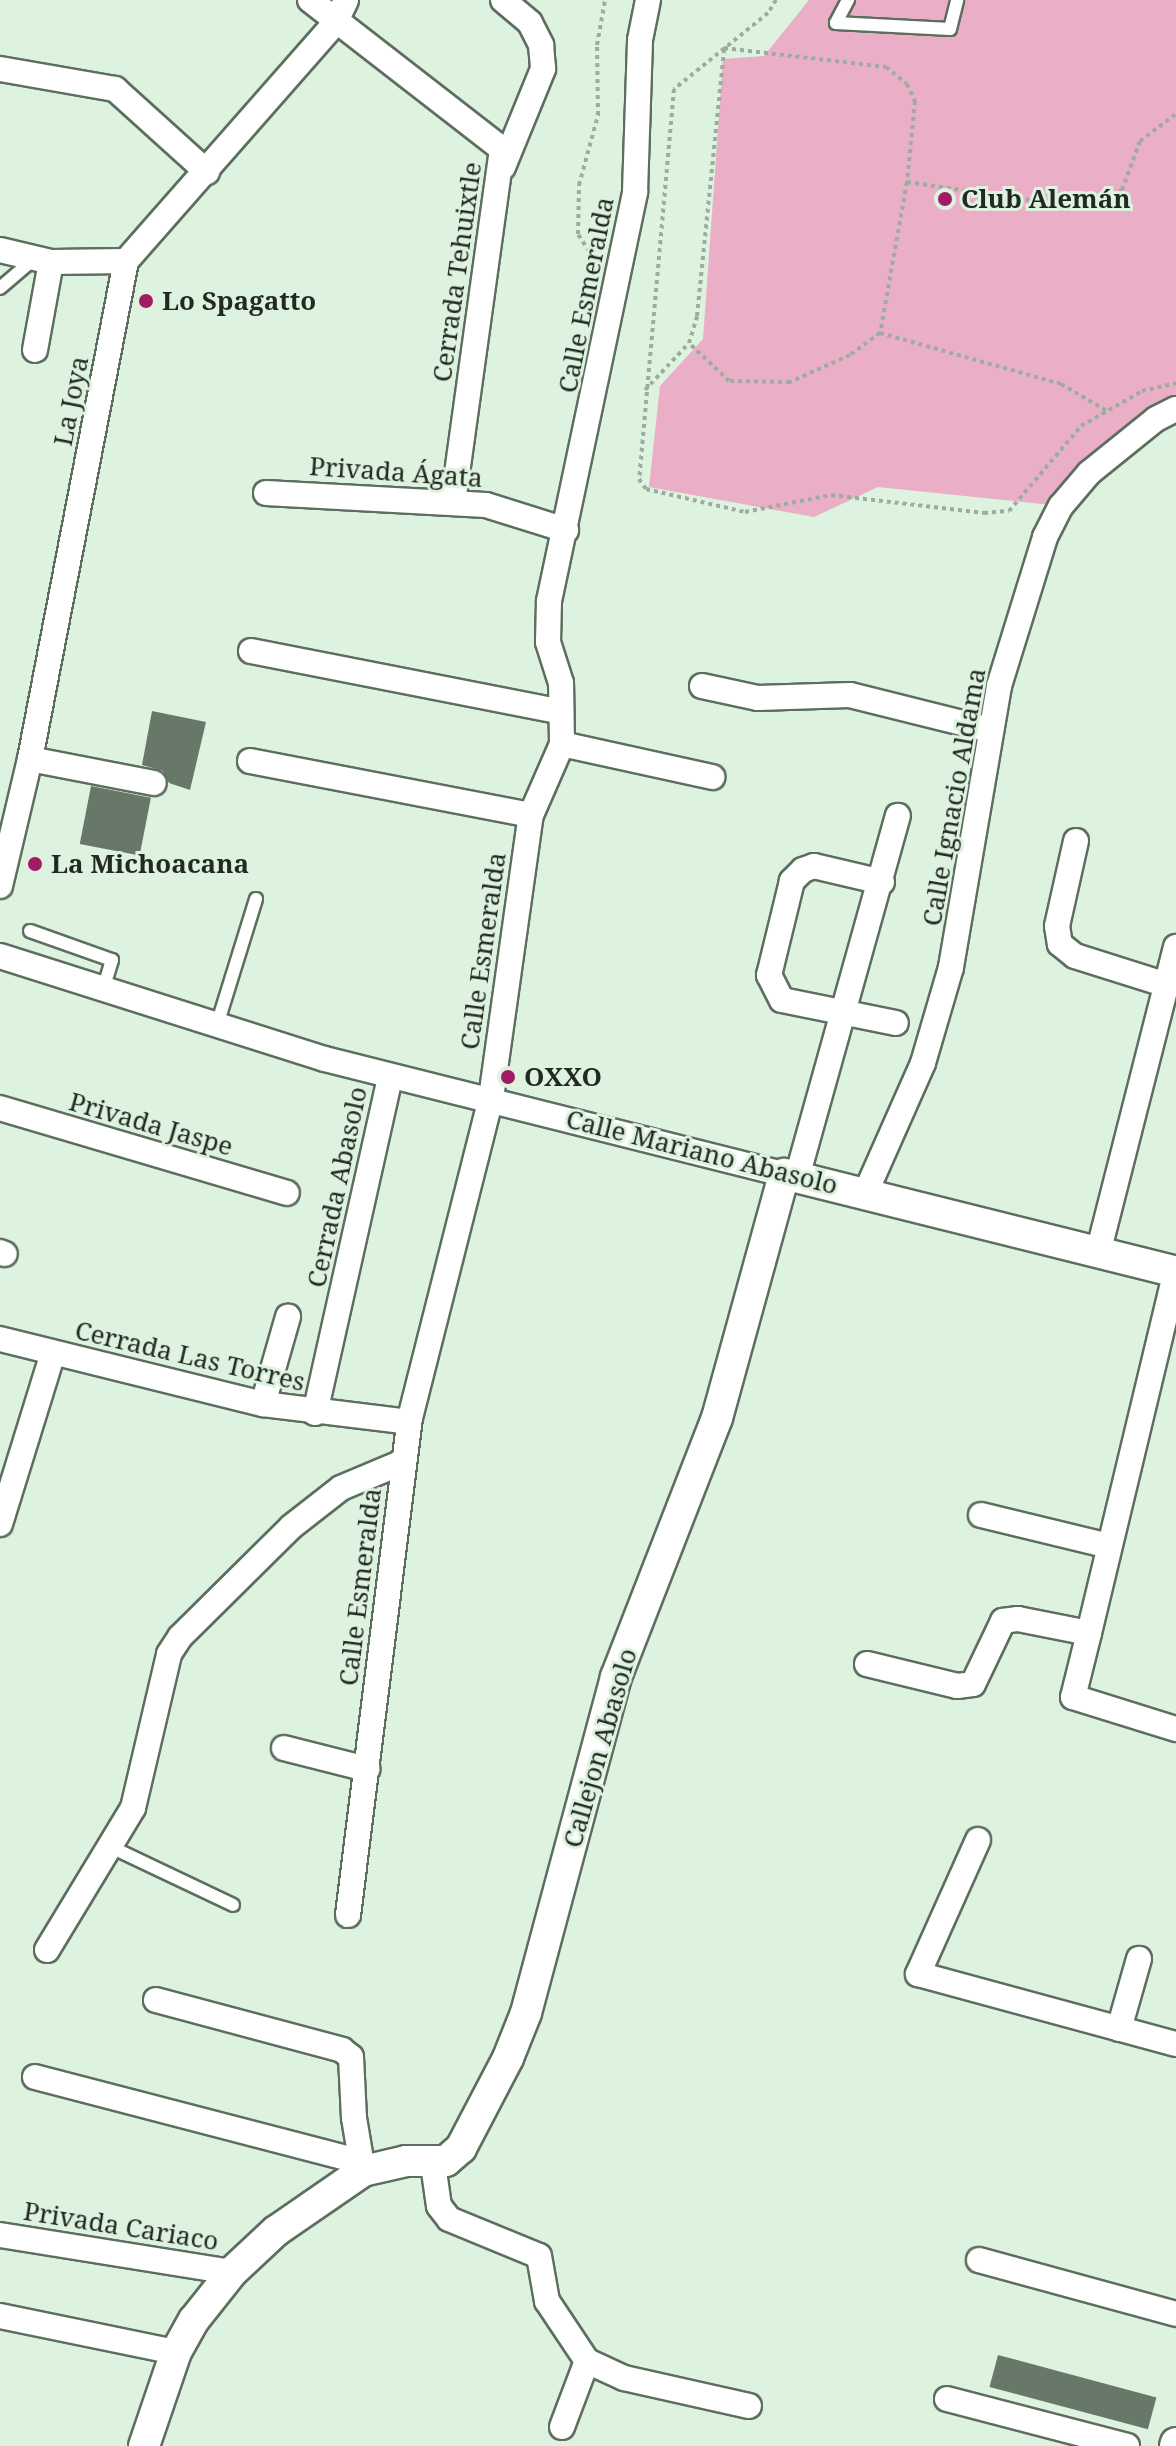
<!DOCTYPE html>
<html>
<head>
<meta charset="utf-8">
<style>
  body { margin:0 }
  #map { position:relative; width:1176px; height:2446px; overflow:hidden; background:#def2e0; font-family:"Noto Serif",serif }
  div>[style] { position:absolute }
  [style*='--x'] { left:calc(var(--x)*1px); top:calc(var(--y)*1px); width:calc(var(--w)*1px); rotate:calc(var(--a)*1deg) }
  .green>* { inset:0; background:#eaaec7 }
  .building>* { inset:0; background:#677869; transform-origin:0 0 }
  .path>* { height:4px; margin-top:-2px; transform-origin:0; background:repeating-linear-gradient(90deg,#9dac9e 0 4px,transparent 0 8px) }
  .roads { filter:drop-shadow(2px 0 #5d6e5f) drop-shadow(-2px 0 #5d6e5f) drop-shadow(0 2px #5d6e5f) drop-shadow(0 -2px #5d6e5f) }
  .service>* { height:12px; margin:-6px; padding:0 6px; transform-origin:6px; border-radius:6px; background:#fff }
  .minor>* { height:24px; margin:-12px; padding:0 12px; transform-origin:12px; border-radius:12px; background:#fff }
  .tertiary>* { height:30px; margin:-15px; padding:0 15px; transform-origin:15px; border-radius:15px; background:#fff }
  .dots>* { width:22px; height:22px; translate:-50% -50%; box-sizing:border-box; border:4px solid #def2e0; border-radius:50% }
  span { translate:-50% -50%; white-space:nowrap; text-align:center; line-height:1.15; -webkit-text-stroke:6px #def2e0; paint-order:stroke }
  .poi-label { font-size:26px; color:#222923; font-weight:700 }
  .left { translate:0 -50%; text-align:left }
  .street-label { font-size:26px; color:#222923 }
</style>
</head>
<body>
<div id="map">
  <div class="green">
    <div style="clip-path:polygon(809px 0,1176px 0,1176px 409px,1061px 506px,878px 487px,814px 517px,649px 487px,660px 386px,703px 339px,723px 59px,764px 56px)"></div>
  </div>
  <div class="building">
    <div style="clip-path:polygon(152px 711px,206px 722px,190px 790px,169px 783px,163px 771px,142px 765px)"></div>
    <div style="left:91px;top:786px;width:61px;height:59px;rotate:11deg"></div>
    <div style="left:998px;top:2355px;width:164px;height:33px;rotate:15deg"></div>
  </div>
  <div class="path">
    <div style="--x:776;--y:0;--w:15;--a:122"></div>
    <div style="--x:768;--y:13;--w:121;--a:141"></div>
    <div style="--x:674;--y:89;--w:392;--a:95.1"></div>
    <div style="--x:639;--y:479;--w:12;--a:55"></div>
    <div style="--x:646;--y:489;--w:102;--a:13.1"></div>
    <div style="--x:745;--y:512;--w:88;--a:-11.2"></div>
    <div style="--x:831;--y:495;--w:154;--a:6.7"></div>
    <div style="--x:984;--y:513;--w:25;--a:-5"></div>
    <div style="--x:1009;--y:511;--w:111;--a:-49.7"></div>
    <div style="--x:1081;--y:426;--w:70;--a:-29.8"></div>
    <div style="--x:1142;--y:391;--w:35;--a:-13"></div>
    <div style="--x:907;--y:182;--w:130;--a:8.4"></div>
    <div style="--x:1036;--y:201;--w:62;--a:1.8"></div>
    <div style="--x:1098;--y:203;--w:27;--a:-28"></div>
    <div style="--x:1122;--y:190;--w:52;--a:-69.8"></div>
    <div style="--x:1140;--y:141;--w:45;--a:-36.9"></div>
    <div style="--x:598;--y:265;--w:37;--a:-123"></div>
    <div style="--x:578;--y:234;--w:49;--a:-88.8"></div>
    <div style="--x:579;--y:185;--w:73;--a:-74.8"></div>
    <div style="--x:598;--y:115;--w:70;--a:-90.8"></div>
    <div style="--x:597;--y:45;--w:46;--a:-79.9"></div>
    <div style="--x:880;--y:333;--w:188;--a:15.7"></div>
    <div style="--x:1061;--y:384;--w:53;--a:30.4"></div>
    <div style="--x:645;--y:390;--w:64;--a:-46.9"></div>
    <div style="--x:689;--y:343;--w:28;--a:-73"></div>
    <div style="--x:697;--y:316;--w:269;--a:-84.2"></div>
    <div style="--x:724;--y:48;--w:163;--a:6.7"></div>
    <div style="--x:886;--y:67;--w:27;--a:39"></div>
    <div style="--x:907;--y:84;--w:19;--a:65"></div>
    <div style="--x:915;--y:101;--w:81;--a:95.6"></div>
    <div style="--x:907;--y:182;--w:153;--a:100.1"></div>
    <div style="--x:880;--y:333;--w:37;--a:144"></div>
    <div style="--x:850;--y:355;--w:66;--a:155.8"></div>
    <div style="--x:790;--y:382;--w:61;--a:-179.1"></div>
    <div style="--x:729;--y:381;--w:55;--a:-136.5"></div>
  </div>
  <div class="roads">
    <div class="service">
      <div style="--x:848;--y:0;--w:26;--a:118"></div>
      <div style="--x:836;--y:23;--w:114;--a:3"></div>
      <div style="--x:950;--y:29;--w:30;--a:-76"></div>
      <div style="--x:0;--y:288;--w:45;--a:-40.5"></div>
      <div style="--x:30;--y:931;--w:87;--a:19.5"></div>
      <div style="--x:112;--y:960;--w:30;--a:107"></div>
      <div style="--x:217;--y:1025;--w:132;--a:-72.8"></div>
      <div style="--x:111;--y:1847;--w:135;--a:25.4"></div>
    </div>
    <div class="minor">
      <div style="--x:310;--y:0;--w:243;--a:37.8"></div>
      <div style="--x:502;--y:149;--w:355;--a:97.9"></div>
      <div style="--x:503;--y:0;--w:35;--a:40"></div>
      <div style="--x:530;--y:23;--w:25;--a:63"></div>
      <div style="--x:541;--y:45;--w:24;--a:85"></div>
      <div style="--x:543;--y:69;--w:106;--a:112.2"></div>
      <div style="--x:0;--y:69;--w:117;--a:9.9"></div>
      <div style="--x:115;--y:89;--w:124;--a:42.1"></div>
      <div style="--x:0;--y:250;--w:52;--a:13.2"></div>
      <div style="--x:51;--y:262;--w:75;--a:-0.8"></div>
      <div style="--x:35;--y:350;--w:89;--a:-79.7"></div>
      <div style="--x:266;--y:493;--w:220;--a:3.1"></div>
      <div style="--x:486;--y:505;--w:84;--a:17.4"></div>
      <div style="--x:251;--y:651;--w:316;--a:11.1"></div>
      <div style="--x:702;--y:686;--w:57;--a:12.1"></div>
      <div style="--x:758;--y:698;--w:92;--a:-1.9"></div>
      <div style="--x:850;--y:695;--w:144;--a:14"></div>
      <div style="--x:562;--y:744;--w:154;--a:12.4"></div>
      <div style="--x:30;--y:759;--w:126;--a:11"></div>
      <div style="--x:250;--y:761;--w:286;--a:10.9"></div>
      <div style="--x:1076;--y:841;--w:87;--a:102.6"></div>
      <div style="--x:1057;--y:926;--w:18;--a:81"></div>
      <div style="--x:1060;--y:944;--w:19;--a:39"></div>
      <div style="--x:1075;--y:956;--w:96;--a:17.5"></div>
      <div style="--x:882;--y:882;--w:70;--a:-166.8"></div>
      <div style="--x:814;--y:866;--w:12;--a:160"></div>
      <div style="--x:803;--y:870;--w:16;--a:135"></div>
      <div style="--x:792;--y:881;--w:97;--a:103.7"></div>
      <div style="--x:769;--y:975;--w:28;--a:63"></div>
      <div style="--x:782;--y:1000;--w:116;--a:11.4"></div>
      <div style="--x:0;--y:886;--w:130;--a:-76.7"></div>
      <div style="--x:30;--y:759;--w:507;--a:-79.09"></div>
      <div style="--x:126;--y:261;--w:317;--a:-48.7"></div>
      <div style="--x:335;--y:23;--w:25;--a:-64"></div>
      <div style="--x:0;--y:956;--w:341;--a:17.6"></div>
      <div style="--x:325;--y:1059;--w:473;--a:14.1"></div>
      <div style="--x:0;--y:1108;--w:299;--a:16.5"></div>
      <div style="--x:797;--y:1177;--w:375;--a:-74.4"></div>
      <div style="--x:865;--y:1194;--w:143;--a:-66.1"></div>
      <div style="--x:923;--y:1063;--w:100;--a:-73.7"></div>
      <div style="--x:951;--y:967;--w:285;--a:-80.3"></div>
      <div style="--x:999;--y:686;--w:156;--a:-72.8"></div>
      <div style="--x:1045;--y:537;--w:35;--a:-63"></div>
      <div style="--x:1061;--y:506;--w:43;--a:-49.7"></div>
      <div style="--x:1089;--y:473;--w:86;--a:-38.9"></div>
      <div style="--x:1156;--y:419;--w:22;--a:-27"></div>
      <div style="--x:0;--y:1252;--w:5;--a:22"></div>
      <div style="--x:1098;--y:1253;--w:316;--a:-75.7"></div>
      <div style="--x:0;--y:1339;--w:271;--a:13.9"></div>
      <div style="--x:263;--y:1404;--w:147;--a:7"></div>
      <div style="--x:263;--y:1404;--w:91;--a:-74"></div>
      <div style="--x:315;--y:1413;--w:344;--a:-77.4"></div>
      <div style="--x:981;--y:1515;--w:132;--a:13.6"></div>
      <div style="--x:0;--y:1524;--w:179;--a:-72.8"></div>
      <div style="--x:1089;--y:1633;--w:66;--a:104"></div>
      <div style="--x:1073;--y:1697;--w:108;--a:17.3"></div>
      <div style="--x:867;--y:1664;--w:93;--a:13.7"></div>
      <div style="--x:957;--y:1686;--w:16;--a:-7"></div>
      <div style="--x:973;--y:1684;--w:70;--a:-64.5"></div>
      <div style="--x:1003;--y:1621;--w:15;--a:-8"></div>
      <div style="--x:1018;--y:1619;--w:72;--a:11.2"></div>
      <div style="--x:1089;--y:1633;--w:371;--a:-76.5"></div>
      <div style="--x:284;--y:1748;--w:86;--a:14.2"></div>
      <div style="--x:978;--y:1840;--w:147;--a:114.1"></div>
      <div style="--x:918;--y:1974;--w:267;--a:15.2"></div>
      <div style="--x:348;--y:1915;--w:497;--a:-82.9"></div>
      <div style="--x:409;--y:1422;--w:334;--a:-75.8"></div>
      <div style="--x:491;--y:1098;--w:286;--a:-82"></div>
      <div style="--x:531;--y:815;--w:77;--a:-66.4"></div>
      <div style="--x:562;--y:744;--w:61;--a:-90.9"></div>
      <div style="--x:561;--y:683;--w:43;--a:-107.6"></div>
      <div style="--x:548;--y:642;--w:41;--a:-88.6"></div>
      <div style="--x:549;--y:601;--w:418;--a:-78.1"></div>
      <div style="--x:635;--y:192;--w:152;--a:-88.1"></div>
      <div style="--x:640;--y:40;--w:41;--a:-78.7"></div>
      <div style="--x:47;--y:1950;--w:166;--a:-58.8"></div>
      <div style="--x:133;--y:1808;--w:158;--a:-76.8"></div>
      <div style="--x:169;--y:1654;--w:20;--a:-57"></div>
      <div style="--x:180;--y:1637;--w:156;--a:-44.7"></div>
      <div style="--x:291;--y:1527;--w:63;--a:-38"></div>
      <div style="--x:341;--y:1488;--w:67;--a:-22.8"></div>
      <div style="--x:156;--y:2000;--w:193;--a:15"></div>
      <div style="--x:342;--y:2050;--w:11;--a:38"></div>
      <div style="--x:351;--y:2057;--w:61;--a:87.2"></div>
      <div style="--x:354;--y:2118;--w:54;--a:80.4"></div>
      <div style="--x:1119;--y:2029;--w:73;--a:-74.1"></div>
      <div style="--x:35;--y:2077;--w:338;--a:14.6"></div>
      <div style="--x:433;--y:2164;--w:42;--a:81.9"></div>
      <div style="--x:439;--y:2206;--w:16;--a:52"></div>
      <div style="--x:449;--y:2219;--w:97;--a:22.3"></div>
      <div style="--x:539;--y:2256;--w:46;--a:79.9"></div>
      <div style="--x:547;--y:2301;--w:72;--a:56.3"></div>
      <div style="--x:587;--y:2361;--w:41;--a:24.7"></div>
      <div style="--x:624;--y:2378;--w:128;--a:12.6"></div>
      <div style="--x:0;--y:2235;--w:235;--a:9.1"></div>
      <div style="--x:979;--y:2260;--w:204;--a:15.3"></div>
      <div style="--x:0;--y:2316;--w:180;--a:11.6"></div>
      <div style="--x:947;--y:2399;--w:186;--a:14.6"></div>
      <div style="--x:562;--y:2427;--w:71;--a:-69.3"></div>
    </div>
    <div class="tertiary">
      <div style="--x:144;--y:2446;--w:99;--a:-71.2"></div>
      <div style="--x:176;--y:2352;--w:37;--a:-61"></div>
      <div style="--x:194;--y:2320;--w:61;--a:-51.6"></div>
      <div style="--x:232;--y:2272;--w:60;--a:-43"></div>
      <div style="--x:276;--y:2231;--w:106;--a:-34.6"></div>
      <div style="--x:363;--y:2171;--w:44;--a:-13.1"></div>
      <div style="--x:406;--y:2161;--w:40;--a:0"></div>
      <div style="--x:446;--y:2161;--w:20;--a:-41"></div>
      <div style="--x:461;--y:2148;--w:102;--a:-62.4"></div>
      <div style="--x:508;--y:2058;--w:48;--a:-68.2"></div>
      <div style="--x:526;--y:2013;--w:348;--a:-75"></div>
      <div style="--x:616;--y:1677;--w:278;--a:-68.7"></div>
      <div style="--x:717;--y:1418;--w:253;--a:-74.6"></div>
      <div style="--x:784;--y:1174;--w:404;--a:14"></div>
      <div style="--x:1175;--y:2446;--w:3;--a:-72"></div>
    </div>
  </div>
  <div class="dots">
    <div style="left:945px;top:199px;background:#a11b67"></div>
    <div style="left:146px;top:301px;background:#a11b67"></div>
    <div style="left:35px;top:864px;background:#a11b67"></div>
    <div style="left:508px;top:1077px;background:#a11b67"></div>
  </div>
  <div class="poi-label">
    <span class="left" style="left:961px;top:199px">Club Alemán</span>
    <span class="left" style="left:162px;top:301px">Lo Spagatto</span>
    <span class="left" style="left:51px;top:864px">La Michoacana</span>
    <span class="left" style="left:524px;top:1077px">OXXO</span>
  </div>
  <div class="street-label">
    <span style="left:457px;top:272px;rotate:-82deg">Cerrada Tehuixtle</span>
    <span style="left:586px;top:295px;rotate:-79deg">Calle Esmeralda</span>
    <span style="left:71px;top:401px;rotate:-79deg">La Joya</span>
    <span style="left:396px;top:472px;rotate:4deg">Privada Ágata</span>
    <span style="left:954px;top:797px;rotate:-80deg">Calle Ignacio Aldama</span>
    <span style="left:483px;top:951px;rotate:-82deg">Calle Esmeralda</span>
    <span style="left:151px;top:1124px;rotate:16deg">Privada Jaspe</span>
    <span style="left:702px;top:1152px;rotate:14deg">Calle Mariano Abasolo</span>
    <span style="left:337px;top:1187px;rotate:-78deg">Cerrada Abasolo</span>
    <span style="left:190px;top:1356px;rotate:13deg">Cerrada Las Torres</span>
    <span style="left:360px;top:1587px;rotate:-83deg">Calle Esmeralda</span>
    <span style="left:600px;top:1748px;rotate:-74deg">Callejon Abasolo</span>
    <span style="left:121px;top:2226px;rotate:9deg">Privada Cariaco</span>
  </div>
</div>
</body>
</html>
